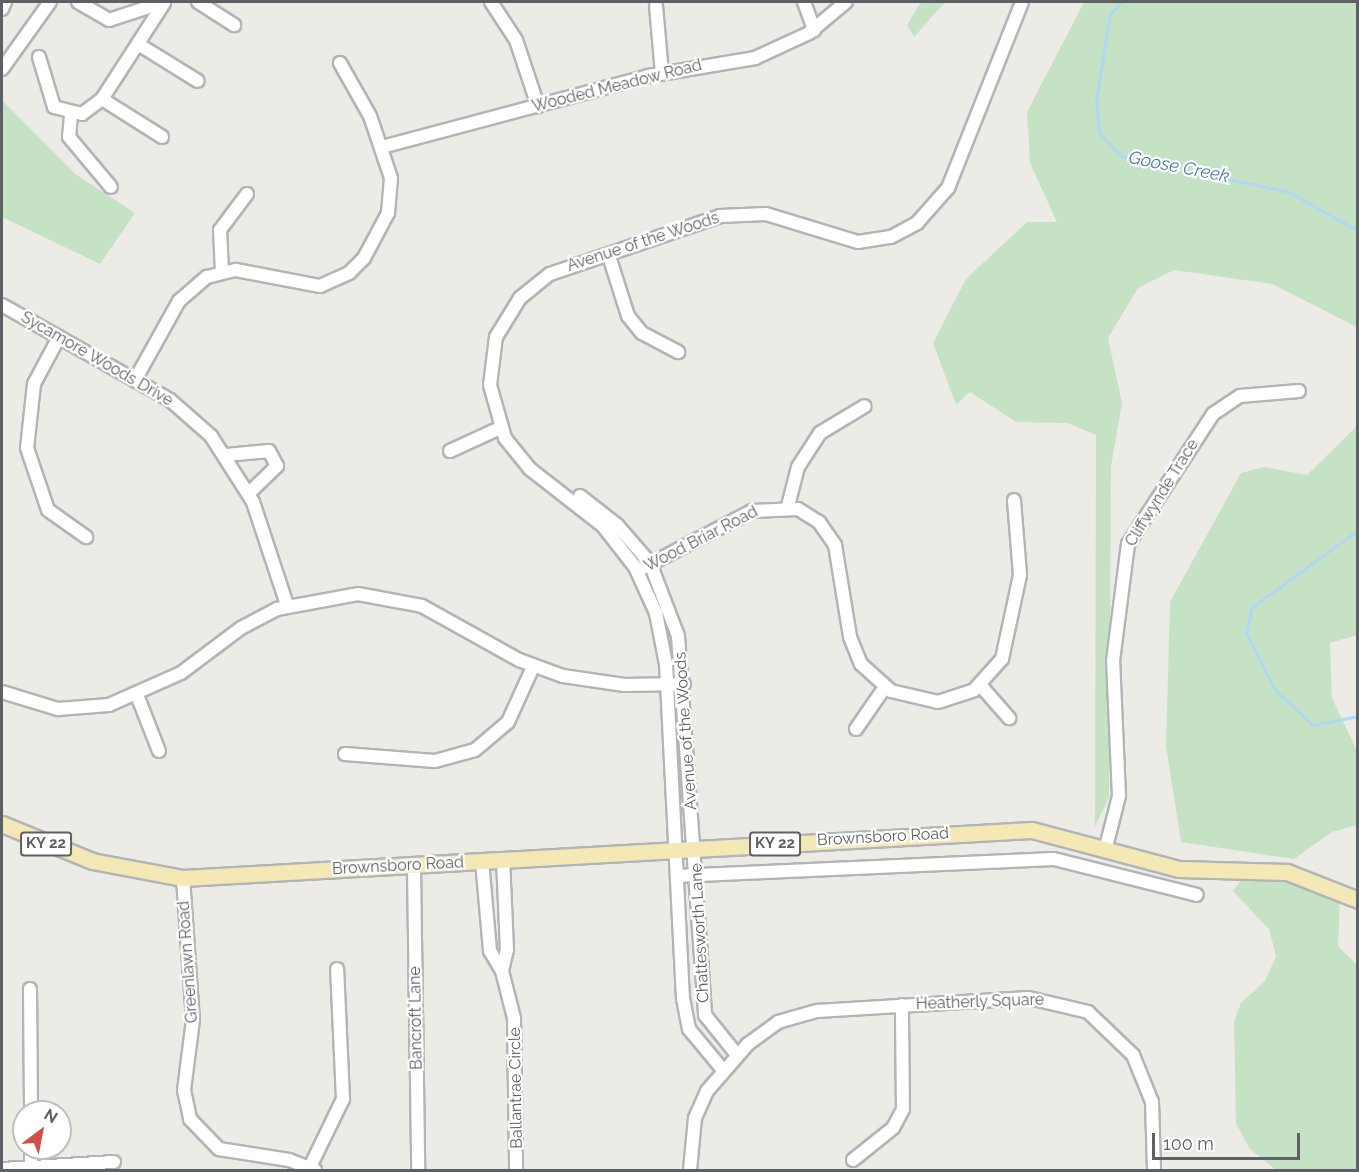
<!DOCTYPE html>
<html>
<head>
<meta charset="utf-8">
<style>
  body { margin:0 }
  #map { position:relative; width:1359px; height:1172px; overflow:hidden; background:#edebe6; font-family:Raleway,sans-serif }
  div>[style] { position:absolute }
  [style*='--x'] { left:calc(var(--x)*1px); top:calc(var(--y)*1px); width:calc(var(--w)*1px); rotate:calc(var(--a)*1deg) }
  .green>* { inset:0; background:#c6e2c5 }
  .stream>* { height:3px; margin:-1.5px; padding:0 1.5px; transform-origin:1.5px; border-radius:1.5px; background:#afd8f4 }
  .roads { filter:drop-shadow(2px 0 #b2b5b8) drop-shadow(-2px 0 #b2b5b8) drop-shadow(0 2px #b2b5b8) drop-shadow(0 -2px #b2b5b8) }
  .minor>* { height:12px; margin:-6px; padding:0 6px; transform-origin:6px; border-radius:6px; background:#fff }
  .major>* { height:15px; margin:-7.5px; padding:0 7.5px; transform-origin:7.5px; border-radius:7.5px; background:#f4e8b4 }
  span { translate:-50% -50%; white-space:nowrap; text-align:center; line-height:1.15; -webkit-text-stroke:4.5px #fff; paint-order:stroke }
  .shield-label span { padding:2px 4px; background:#fff; border:2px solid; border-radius:4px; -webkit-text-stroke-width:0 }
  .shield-label { font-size:15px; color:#5d6064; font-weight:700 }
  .street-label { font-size:16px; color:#5d6064 }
  .water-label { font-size:18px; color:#4e7aa4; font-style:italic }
  .frame { position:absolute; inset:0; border:3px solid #5d6064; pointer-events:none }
  .north { position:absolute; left:12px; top:1100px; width:60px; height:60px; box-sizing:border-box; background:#fff; border:2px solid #bebfc1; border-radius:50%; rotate:32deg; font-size:16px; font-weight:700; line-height:24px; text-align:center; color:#5d6064 }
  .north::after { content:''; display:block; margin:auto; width:21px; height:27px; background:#d34e46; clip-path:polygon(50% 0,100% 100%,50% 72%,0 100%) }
  .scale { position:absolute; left:1152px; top:1133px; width:148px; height:27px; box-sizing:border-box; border:3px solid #5d6064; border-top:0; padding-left:8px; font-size:18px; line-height:21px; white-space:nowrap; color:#5d6064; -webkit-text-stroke:4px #fff; paint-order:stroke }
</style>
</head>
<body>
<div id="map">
  <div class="green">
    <div style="clip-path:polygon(921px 2px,945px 2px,914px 37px,907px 25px)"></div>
    <div style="clip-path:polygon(1084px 2px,1357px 2px,1357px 327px,1272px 284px,1174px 270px,1138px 288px,1108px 338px,1122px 403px,1111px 466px,1109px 797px,1095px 827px,1096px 435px,1068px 423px,1016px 422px,970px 392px,956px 405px,933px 343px,966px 279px,1027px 222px,1057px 222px,1030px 163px,1027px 112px)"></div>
    <div style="clip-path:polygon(2px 100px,75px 174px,135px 213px,100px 264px,2px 217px)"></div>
    <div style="clip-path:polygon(1357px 426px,1357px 635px,1330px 643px,1332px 698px,1357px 751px,1357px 825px,1332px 832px,1294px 859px,1181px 842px,1166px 746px,1170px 602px,1241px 473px,1264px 467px,1307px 475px)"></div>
    <div style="clip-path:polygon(1270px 874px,1340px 898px,1338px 946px,1357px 965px,1357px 1170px,1276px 1170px,1249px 1148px,1236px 1123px,1234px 1022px,1241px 1003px,1265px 981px,1276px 956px,1269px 929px,1233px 891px,1243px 878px)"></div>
  </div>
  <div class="stream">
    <div style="--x:1121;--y:2;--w:16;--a:133"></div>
    <div style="--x:1110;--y:14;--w:87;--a:99.2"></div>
    <div style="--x:1096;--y:100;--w:33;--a:85"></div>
    <div style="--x:1099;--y:133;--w:32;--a:46"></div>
    <div style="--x:1121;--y:156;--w:172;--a:12.1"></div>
    <div style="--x:1289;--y:192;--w:79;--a:29.5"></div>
    <div style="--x:1358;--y:530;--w:131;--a:144"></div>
    <div style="--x:1252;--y:607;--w:27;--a:103"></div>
    <div style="--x:1246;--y:633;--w:64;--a:63"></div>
    <div style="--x:1275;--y:690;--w:52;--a:42.6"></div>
    <div style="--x:1313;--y:725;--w:46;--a:-11.3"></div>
  </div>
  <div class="roads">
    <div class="minor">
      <div style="--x:78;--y:2;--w:36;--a:30"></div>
      <div style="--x:109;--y:20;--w:58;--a:-18.1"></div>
      <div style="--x:198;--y:2;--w:43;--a:32.6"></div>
      <div style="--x:491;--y:2;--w:45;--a:56.7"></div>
      <div style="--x:516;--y:40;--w:70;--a:71.6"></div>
      <div style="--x:804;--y:2;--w:30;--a:70"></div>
      <div style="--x:656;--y:6;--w:67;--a:84.9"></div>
      <div style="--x:2;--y:9;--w:8;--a:-67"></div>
      <div style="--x:138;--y:44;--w:70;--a:31.7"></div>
      <div style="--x:39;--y:57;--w:52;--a:73.3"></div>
      <div style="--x:54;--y:107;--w:29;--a:14"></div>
      <div style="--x:82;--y:114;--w:25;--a:-37"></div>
      <div style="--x:102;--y:99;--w:114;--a:-57.1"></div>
      <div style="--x:2;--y:69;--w:82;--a:-54.4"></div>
      <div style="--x:102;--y:99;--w:71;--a:32.3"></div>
      <div style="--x:71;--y:115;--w:22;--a:95"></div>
      <div style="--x:69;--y:137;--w:65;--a:50"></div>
      <div style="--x:382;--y:147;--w:275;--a:-14.9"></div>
      <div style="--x:648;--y:76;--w:109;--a:-9.5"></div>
      <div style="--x:755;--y:58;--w:60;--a:-24.8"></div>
      <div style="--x:809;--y:33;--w:48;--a:-40"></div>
      <div style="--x:609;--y:256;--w:63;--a:72.4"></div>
      <div style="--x:628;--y:316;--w:22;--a:51"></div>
      <div style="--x:642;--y:333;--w:41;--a:27.8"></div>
      <div style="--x:222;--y:272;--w:42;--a:-92.7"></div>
      <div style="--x:220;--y:230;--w:45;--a:-53.1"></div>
      <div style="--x:2;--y:305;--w:193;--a:29.5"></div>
      <div style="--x:170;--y:400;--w:55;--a:41.3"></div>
      <div style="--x:211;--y:436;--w:78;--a:57.5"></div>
      <div style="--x:253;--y:502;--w:108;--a:71.7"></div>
      <div style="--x:59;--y:337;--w:53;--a:118"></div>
      <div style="--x:34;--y:384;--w:64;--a:96.2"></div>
      <div style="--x:27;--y:448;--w:65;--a:71.3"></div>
      <div style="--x:48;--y:510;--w:47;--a:35.4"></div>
      <div style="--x:135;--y:380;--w:90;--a:-60.9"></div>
      <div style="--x:179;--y:301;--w:37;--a:-41"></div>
      <div style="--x:207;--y:277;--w:30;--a:-14"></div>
      <div style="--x:236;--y:270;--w:86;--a:10.8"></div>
      <div style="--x:320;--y:286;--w:32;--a:-24"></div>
      <div style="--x:349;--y:273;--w:21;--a:-45"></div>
      <div style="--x:364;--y:258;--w:51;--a:-61.9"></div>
      <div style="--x:388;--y:213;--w:35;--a:-85"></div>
      <div style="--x:391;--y:178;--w:65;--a:-108.7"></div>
      <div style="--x:370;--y:116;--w:61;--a:-119.5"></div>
      <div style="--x:450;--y:451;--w:55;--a:-24.7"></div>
      <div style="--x:226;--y:455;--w:43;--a:-5.3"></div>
      <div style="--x:269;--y:451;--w:17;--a:62"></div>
      <div style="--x:277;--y:466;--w:39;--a:136"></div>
      <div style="--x:580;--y:496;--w:47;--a:38.1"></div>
      <div style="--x:617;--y:525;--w:50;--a:49"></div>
      <div style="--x:650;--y:563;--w:78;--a:69"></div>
      <div style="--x:678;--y:636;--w:380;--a:85.9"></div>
      <div style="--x:705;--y:1015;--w:51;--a:51.3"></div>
      <div style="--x:788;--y:506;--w:40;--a:-75.6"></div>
      <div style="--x:798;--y:467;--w:40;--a:-57.1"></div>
      <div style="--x:820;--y:433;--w:52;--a:-31"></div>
      <div style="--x:637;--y:571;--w:130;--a:-27.6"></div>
      <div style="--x:752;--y:511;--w:46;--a:-2.5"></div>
      <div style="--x:798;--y:509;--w:25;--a:32"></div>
      <div style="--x:819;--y:522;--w:28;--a:55"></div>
      <div style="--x:835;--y:545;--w:93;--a:80.7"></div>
      <div style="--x:850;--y:637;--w:29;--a:68"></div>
      <div style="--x:861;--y:664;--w:40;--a:42"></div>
      <div style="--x:891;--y:691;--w:48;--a:13.2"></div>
      <div style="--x:938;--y:702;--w:38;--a:-18"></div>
      <div style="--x:974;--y:690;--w:42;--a:-47.9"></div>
      <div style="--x:1002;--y:659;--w:86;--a:-77.9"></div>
      <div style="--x:1020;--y:575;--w:75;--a:-94.6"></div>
      <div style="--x:981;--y:686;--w:43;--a:48.8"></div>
      <div style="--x:2;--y:692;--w:59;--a:16.9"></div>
      <div style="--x:58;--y:709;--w:51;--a:-4.5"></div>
      <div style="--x:109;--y:705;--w:79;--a:-24"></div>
      <div style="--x:181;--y:673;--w:75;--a:-36.9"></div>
      <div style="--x:241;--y:628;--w:41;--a:-27.8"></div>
      <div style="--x:277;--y:609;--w:82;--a:-10.5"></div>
      <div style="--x:358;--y:594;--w:65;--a:10.6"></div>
      <div style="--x:422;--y:606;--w:111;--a:29.1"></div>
      <div style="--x:519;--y:660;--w:47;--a:20"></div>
      <div style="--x:563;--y:676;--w:62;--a:8.4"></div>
      <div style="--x:624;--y:685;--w:60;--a:-1"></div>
      <div style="--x:137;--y:695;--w:60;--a:68.6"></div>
      <div style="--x:856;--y:729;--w:51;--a:-55.4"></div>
      <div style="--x:345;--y:754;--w:90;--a:4.4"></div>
      <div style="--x:435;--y:761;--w:41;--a:-15.4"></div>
      <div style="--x:475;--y:750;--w:43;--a:-40.3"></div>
      <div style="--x:508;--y:722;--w:60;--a:-65.6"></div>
      <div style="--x:1106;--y:847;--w:53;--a:-75.7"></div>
      <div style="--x:1119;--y:796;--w:135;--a:-92.5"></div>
      <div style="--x:1113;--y:661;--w:118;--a:-82.7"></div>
      <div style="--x:1128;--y:544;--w:155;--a:-56.8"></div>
      <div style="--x:1213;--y:414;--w:32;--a:-34"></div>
      <div style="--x:1240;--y:396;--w:59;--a:-4.8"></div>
      <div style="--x:482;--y:861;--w:90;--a:84.9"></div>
      <div style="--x:490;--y:951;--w:23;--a:59"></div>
      <div style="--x:502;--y:971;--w:49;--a:75.7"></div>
      <div style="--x:514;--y:1018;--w:152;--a:89.2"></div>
      <div style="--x:414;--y:866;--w:304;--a:89.2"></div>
      <div style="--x:677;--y:876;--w:377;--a:-2.6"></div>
      <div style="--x:1054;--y:859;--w:147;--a:14.1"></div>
      <div style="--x:183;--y:878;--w:142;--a:86"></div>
      <div style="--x:193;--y:1020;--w:71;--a:97.3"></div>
      <div style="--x:184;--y:1090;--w:30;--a:78"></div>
      <div style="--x:190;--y:1119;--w:42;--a:46"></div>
      <div style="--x:219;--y:1149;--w:71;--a:8.9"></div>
      <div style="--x:289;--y:1160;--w:28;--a:21"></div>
      <div style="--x:502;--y:971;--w:22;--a:-77"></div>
      <div style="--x:507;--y:950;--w:90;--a:-92.5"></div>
      <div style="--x:30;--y:989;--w:123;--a:89.5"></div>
      <div style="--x:723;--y:1070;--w:53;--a:-129.7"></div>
      <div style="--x:689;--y:1029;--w:31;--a:-101"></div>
      <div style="--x:683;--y:999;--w:335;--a:-92.9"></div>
      <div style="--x:666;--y:664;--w:52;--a:-101.1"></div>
      <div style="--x:656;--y:613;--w:51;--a:-114.5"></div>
      <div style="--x:635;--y:567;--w:52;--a:-128"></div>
      <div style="--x:603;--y:526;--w:93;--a:-142"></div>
      <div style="--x:530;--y:469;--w:40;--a:-129"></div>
      <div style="--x:505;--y:438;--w:55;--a:-105.8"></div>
      <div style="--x:490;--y:385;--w:48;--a:-82.9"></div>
      <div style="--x:496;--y:337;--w:46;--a:-58.4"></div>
      <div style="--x:520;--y:298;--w:38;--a:-39"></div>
      <div style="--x:550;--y:274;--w:180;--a:-18.8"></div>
      <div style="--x:720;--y:216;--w:46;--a:-2.5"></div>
      <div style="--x:766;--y:214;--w:96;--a:16.9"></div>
      <div style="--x:858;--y:242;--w:33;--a:-9"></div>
      <div style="--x:891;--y:237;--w:30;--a:-28"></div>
      <div style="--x:917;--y:223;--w:47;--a:-48.5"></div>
      <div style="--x:948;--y:188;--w:200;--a:-68.3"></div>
      <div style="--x:853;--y:1160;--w:51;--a:-38.7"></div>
      <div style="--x:893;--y:1128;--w:21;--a:-62"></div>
      <div style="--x:903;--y:1109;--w:104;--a:-90.6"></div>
      <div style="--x:31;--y:1167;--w:19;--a:-90"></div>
      <div style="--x:310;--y:1167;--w:76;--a:-64.1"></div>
      <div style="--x:343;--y:1099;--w:130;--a:-92.6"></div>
      <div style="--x:2;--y:1169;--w:112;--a:-3.6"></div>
      <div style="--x:690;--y:1170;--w:52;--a:-84.5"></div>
      <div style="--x:695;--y:1118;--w:30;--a:-66"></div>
      <div style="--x:707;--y:1091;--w:62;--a:-48.9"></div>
      <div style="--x:748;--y:1044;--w:37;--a:-36"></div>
      <div style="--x:778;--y:1022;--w:41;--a:-15.8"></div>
      <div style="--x:817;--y:1011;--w:212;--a:-3.5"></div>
      <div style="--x:1029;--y:998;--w:61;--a:13.3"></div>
      <div style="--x:1088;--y:1012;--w:62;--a:43.7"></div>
      <div style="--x:1133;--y:1055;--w:51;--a:68"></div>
      <div style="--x:1152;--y:1102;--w:68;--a:88.3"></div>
    </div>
    <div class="major">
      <div style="--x:2;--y:824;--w:97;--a:22.3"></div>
      <div style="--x:92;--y:861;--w:93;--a:10.6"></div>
      <div style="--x:183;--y:878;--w:850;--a:-3.24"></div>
      <div style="--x:1032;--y:830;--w:152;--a:14.9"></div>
      <div style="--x:1179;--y:869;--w:108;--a:1.6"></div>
      <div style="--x:1287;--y:872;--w:76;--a:21.5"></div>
    </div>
  </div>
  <div class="shield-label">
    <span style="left:46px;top:844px">KY 22</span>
    <span style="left:775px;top:844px">KY 22</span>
  </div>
  <div class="street-label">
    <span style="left:617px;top:86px;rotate:-14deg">Wooded Meadow Road</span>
    <span style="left:643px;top:242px;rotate:-18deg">Avenue of the Woods</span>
    <span style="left:97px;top:359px;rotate:30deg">Sycamore Woods Drive</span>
    <span style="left:1162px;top:493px;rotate:-58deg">Cliffwynde Trace</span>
    <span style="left:701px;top:539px;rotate:-27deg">Wood Briar Road</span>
    <span style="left:686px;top:731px;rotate:-94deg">Avenue of the Woods</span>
    <span style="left:883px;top:837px;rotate:-3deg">Brownsboro Road</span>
    <span style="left:398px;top:866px;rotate:-3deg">Brownsboro Road</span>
    <span style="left:700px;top:933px;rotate:-93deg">Chattesworth Lane</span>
    <span style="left:188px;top:962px;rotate:-94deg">Greenlawn Road</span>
    <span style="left:980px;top:1002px;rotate:-2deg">Heatherly Square</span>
    <span style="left:416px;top:1018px;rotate:-91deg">Bancroft Lane</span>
    <span style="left:516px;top:1088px;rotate:-91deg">Ballantrae Circle</span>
  </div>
  <div class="water-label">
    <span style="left:1179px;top:167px;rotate:11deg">Goose Creek</span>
  </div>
  <div class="frame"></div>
  <div class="north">N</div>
  <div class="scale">100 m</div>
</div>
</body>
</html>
